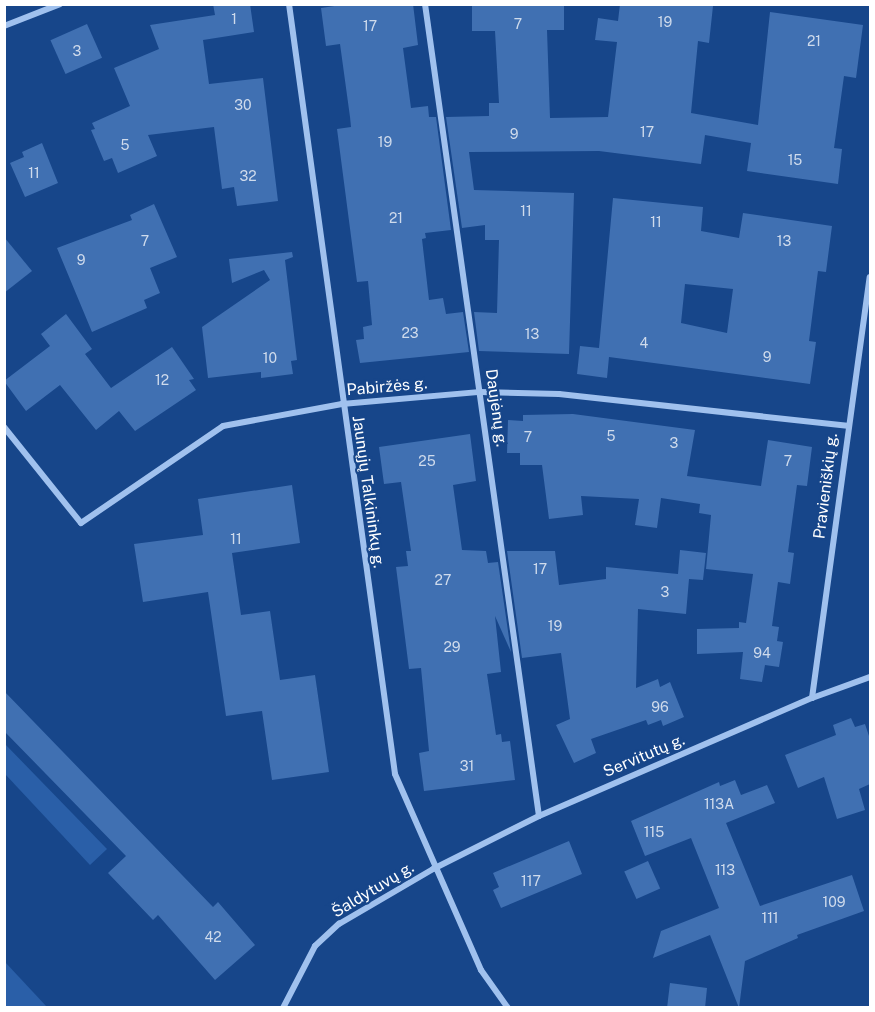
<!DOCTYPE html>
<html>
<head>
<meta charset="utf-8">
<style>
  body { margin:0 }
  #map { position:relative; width:875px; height:1012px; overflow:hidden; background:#17468a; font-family:"Public Sans",sans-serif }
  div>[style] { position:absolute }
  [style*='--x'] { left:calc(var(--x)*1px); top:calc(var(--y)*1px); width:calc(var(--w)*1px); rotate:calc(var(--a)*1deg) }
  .green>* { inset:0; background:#2a5fa8 }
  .building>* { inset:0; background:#4070b2; transform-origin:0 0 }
  .street>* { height:6px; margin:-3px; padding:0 3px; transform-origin:3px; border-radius:3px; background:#a0c1ee }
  span { translate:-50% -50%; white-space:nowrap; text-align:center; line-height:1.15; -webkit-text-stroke:4.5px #17468a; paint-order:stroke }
  .number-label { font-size:14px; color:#cfdbec }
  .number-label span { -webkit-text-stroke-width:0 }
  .street-label { font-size:16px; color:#fff }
  .frame { position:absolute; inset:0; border:6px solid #fff; pointer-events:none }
</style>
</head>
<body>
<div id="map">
  <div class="green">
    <div style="clip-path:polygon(4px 743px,107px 849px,90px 865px,5px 774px)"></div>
    <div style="clip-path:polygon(4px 962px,5px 962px,47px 1007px,5px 1007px)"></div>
  </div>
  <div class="building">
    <div style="clip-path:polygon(213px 4px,250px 4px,254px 32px,203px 40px,209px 84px,263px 78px,278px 201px,237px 206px,234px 187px,222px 189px,214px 127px,148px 135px,157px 156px,118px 173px,112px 158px,104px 161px,91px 130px,95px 129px,92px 123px,130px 106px,114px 68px,159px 49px,150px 25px,215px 15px)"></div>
    <div style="clip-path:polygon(348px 4px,413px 4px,418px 45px,403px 48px,411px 108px,428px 106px,429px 117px,436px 117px,451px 230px,425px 233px,426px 238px,422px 239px,429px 300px,443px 298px,446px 314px,463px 312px,469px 352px,360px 363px,356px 340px,364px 339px,363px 327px,372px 325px,368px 281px,357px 282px,337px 129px,351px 127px,350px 117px,340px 44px,326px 46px,321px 8px)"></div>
    <div style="clip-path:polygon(472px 4px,564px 4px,564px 30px,547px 30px,550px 118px,608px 117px,617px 42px,595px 40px,598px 18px,618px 21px,620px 4px,713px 6px,709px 43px,698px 41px,691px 113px,758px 125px,770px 12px,863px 25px,856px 78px,844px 76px,834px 148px,842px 149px,838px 184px,747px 171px,751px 143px,705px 135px,701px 164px,599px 151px,469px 152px,474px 190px,574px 193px,569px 354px,479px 351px,474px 312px,497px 313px,499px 240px,485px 240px,485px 225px,462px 228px,446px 117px,489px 116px,489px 103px,499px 103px,495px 31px,472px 31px)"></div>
    <div style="left:87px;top:24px;width:37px;height:40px;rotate:66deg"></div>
    <div style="clip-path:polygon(42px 143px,58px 183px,25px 197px,10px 163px,24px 157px,22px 152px)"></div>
    <div style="clip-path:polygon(evenodd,613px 198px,703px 207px,701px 231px,739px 238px,743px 213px,832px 226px,826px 272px,818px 271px,809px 341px,816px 342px,810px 384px,609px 357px,607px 378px,577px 374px,580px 346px,599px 348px,613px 198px,685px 284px,733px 289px,727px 333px,681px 323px,685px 284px)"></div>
    <div style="clip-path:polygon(154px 204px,177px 257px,150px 268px,160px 293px,144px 300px,147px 308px,92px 332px,57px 248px,132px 220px,130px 215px)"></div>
    <div style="clip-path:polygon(4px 237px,32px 271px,4px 293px)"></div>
    <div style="clip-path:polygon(292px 252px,293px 257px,285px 260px,297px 360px,291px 361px,293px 374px,261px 378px,261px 372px,208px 378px,202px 327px,270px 280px,264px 270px,232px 283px,229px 259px)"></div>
    <div style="clip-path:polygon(66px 314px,92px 349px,85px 354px,111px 388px,172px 347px,194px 379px,189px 380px,196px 390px,135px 431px,119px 411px,96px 430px,60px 385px,26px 411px,4px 381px,50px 346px,41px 334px)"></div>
    <div style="clip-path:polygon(573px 414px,695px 430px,687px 476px,761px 486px,768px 440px,812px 447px,807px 486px,797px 485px,788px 552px,794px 553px,790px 584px,778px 582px,772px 626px,779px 627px,777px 641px,783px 642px,779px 667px,765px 665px,762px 682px,740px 679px,743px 652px,697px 654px,697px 629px,739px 628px,739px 622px,746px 623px,753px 574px,706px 569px,711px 515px,699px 513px,700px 504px,661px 498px,657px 528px,635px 525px,639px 499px,581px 496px,583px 515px,549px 519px,542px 465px,520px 465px,520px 453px,507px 453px,508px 420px,523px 421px,523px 415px)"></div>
    <div style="clip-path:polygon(470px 434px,476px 481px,453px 485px,462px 550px,486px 551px,488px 563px,498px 562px,511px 652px,495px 616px,501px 672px,487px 674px,496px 735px,501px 734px,502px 742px,510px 741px,515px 780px,424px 791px,419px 753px,429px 751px,421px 668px,409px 669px,396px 567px,408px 566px,406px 551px,411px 551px,401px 482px,384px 484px,379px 447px)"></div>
    <div style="clip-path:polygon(292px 485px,300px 543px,232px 553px,241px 615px,270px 611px,280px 680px,315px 675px,329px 772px,272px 780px,262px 711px,226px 716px,208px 592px,143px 602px,134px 544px,203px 535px,198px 499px)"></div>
    <div style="clip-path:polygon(680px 550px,706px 553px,703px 580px,689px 579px,686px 614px,638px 609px,636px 688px,658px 679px,660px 687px,670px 682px,684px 717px,663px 726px,661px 720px,648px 725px,646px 720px,591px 739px,596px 753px,574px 763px,556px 725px,570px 719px,561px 653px,522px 658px,507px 551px,555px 551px,559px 585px,606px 579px,606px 567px,678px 574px)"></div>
    <div style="clip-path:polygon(4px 691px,213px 907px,218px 902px,255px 945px,215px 980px,158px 915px,153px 920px,108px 873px,126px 856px,4px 731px)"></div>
    <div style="clip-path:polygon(851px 718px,855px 727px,865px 724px,870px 739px,870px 784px,859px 789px,865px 810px,837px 819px,824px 777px,798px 788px,785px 755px,836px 735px,833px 725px)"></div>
    <div style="clip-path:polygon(735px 780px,741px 795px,767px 785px,775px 803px,726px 823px,760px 906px,852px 875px,864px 911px,797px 935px,798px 938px,745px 961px,739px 1008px,710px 935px,653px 958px,661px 931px,719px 908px,691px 838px,645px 856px,631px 821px,719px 782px,720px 786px)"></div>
    <div style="clip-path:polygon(569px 841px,582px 874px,501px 908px,493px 890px,499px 887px,493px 873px)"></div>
    <div style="left:648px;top:861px;width:30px;height:26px;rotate:66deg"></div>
    <div style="clip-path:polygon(670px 983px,707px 988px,705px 1008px,667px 1008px)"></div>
  </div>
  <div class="street">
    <div style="--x:289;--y:4;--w:777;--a:82.16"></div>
    <div style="--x:395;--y:774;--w:214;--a:66.3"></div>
    <div style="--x:481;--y:970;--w:47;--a:54.6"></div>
    <div style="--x:425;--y:4;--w:820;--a:82.01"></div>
    <div style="--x:4;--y:26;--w:60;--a:-21.4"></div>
    <div style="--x:4;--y:427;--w:123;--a:51.3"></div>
    <div style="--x:81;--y:523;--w:172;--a:-34.3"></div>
    <div style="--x:223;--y:426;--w:121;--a:-10.5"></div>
    <div style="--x:342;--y:404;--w:139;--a:-5"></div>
    <div style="--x:480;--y:392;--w:79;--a:1.5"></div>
    <div style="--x:559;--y:394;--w:290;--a:6.3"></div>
    <div style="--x:812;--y:698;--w:425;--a:-82.2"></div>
    <div style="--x:283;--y:1008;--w:70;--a:-62.7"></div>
    <div style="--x:315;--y:946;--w:33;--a:-43"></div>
    <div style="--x:339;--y:924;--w:109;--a:-30.3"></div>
    <div style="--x:433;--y:869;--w:119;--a:-26.6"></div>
    <div style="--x:539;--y:816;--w:297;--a:-23.4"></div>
    <div style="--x:812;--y:698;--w:62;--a:-19.9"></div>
  </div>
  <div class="number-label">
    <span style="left:234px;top:19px">1</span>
    <span style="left:665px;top:22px">19</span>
    <span style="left:518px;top:24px">7</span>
    <span style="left:370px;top:26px">17</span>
    <span style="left:814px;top:41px">21</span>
    <span style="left:77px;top:51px">3</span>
    <span style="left:243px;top:105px">30</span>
    <span style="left:647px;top:132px">17</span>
    <span style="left:514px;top:134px">9</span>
    <span style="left:385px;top:142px">19</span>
    <span style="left:125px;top:145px">5</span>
    <span style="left:795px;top:160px">15</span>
    <span style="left:34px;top:173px">11</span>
    <span style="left:248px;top:176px">32</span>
    <span style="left:526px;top:211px">11</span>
    <span style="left:396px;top:218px">21</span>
    <span style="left:656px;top:222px">11</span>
    <span style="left:145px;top:241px">7</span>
    <span style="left:784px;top:241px">13</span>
    <span style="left:81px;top:260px">9</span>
    <span style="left:410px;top:333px">23</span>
    <span style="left:532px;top:334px">13</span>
    <span style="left:644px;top:343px">4</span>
    <span style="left:767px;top:357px">9</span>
    <span style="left:270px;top:358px">10</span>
    <span style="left:162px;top:380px">12</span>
    <span style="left:611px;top:436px">5</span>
    <span style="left:528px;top:437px">7</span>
    <span style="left:674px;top:443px">3</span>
    <span style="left:427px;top:461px">25</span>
    <span style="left:788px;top:461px">7</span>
    <span style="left:236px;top:539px">11</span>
    <span style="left:540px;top:569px">17</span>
    <span style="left:443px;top:580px">27</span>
    <span style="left:665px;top:592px">3</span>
    <span style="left:555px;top:626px">19</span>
    <span style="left:452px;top:647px">29</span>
    <span style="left:762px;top:653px">94</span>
    <span style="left:660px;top:707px">96</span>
    <span style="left:467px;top:766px">31</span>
    <span style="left:719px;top:804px">113A</span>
    <span style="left:654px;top:832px">115</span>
    <span style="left:725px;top:870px">113</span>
    <span style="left:531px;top:881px">117</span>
    <span style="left:834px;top:902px">109</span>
    <span style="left:770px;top:918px">111</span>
    <span style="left:213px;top:937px">42</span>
  </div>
  <div class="street-label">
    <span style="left:387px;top:387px;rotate:-5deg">Pabiržės g.</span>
    <span style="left:496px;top:408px;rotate:82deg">Daujėnų g.</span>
    <span style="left:826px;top:486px;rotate:-83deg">Pravieniškių g.</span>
    <span style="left:368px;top:492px;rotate:82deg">Jaunųjų Talkininkų g.</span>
    <span style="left:644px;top:756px;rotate:-23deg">Servitutų g.</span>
    <span style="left:373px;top:890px;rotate:-31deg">Šaldytuvų g.</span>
  </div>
  <div class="frame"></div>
</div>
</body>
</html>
